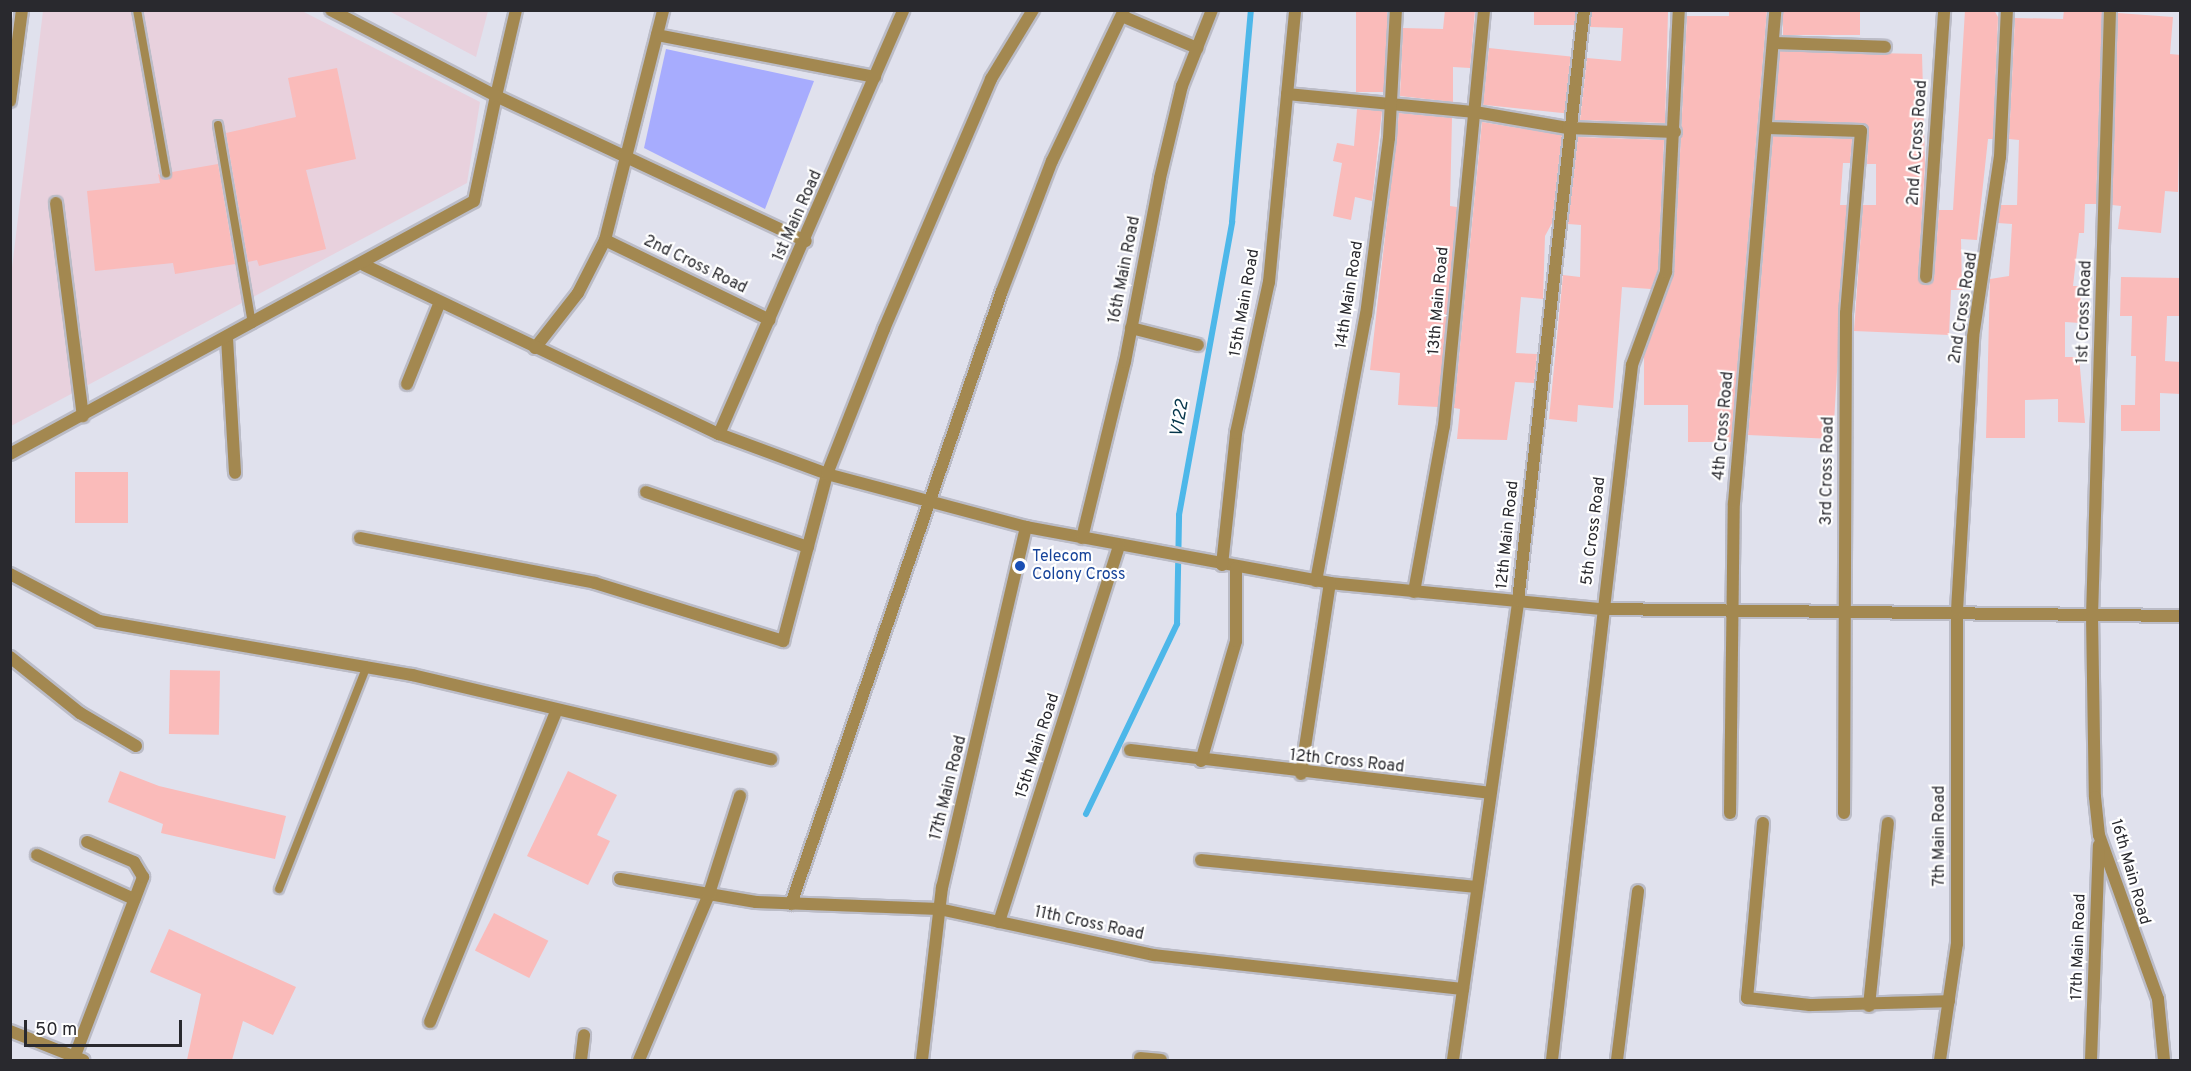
<!DOCTYPE html>
<html>
<head>
<meta charset="utf-8">
<style>
  body { margin:0 }
  #map { position:relative; width:2191px; height:1071px; overflow:hidden; background:#e0e1ed; font-family:Overpass,sans-serif }
  div>[style] { position:absolute }
  [style*='--x'] { left:calc(var(--x)*1px); top:calc(var(--y)*1px); width:calc(var(--w)*1px); rotate:calc(var(--a)*1deg) }
  .industrial>* { inset:0; background:#e8d1dd }
  .green>* { inset:0; background:#a7acfe }
  .stream>* { height:6px; margin:-3px; padding:0 3px; transform-origin:3px; border-radius:3px; background:#4db7e9 }
  .building>* { inset:0; background:#fabbba; transform-origin:0 0 }
  .roads { filter:drop-shadow(2px 0 #bbbcc7) drop-shadow(-2px 0 #bbbcc7) drop-shadow(0 2px #bbbcc7) drop-shadow(0 -2px #bbbcc7) }
  .service>* { height:8px; margin:-4px; padding:0 4px; transform-origin:4px; border-radius:4px; background:#a38850 }
  .minor>* { height:12px; margin:-6px; padding:0 6px; transform-origin:6px; border-radius:6px; background:#a38850 }
  .tertiary>* { height:12px; margin:-6px; padding:0 6px; transform-origin:6px; border-radius:6px; background:#a38850 }
  .dots>* { width:16px; height:16px; translate:-50% -50%; box-sizing:border-box; border:3px solid #fff; border-radius:50% }
  span { translate:-50% -50%; white-space:nowrap; text-align:center; line-height:1.15; -webkit-text-stroke:4.5px #fff; paint-order:stroke }
  .street-label { font-size:16px; color:#29292e }
  .transit-label { font-size:16px; color:#164399 }
  .left { translate:0 -50%; text-align:left }
  .water-label { font-size:18px; color:#06364b; font-style:italic }
  .frame { position:absolute; inset:0; border:12px solid #29292e; pointer-events:none }
  .scale { position:absolute; left:24px; top:1020px; width:158px; height:27px; box-sizing:border-box; border:3px solid #29292e; border-top:0; padding-left:8px; font-size:18px; line-height:21px; white-space:nowrap; color:#29292e; -webkit-text-stroke:4px #fff; paint-order:stroke }
</style>
</head>
<body>
<div id="map">
  <div class="industrial">
    <div style="clip-path:polygon(43px 11px,302px 11px,480px 102px,467px 183px,11px 426px,11px 276px)"></div>
    <div style="clip-path:polygon(389px 11px,488px 11px,476px 57px)"></div>
  </div>
  <div class="green">
    <div style="clip-path:polygon(666px 49px,814px 81px,765px 209px,644px 148px)"></div>
  </div>
  <div class="stream">
    <div style="--x:1086;--y:814;--w:211;--a:-64.4"></div>
    <div style="--x:1177;--y:624;--w:109;--a:-88.9"></div>
    <div style="--x:1179;--y:515;--w:298;--a:-79.7"></div>
    <div style="--x:1232;--y:222;--w:213;--a:-84.9"></div>
  </div>
  <div class="building">
    <div style="left:1356px;top:10px;width:31px;height:82px"></div>
    <div style="clip-path:polygon(1445px 10px,1475px 10px,1470px 68px,1453px 67px,1453px 102px,1400px 96px,1403px 28px,1443px 29px)"></div>
    <div style="left:1534px;top:10px;width:42px;height:15px"></div>
    <div style="clip-path:polygon(1592px 10px,1668px 12px,1665px 123px,1580px 120px,1587px 58px,1621px 61px,1623px 28px,1590px 27px)"></div>
    <div style="clip-path:polygon(1729px 10px,1767px 10px,1731px 442px,1688px 442px,1688px 405px,1644px 405px,1644px 356px,1674px 272px,1687px 16px,1729px 16px)"></div>
    <div style="left:1783px;top:10px;width:77px;height:25px"></div>
    <div style="clip-path:polygon(1965px 10px,1994px 10px,1998px 17px,1993px 139px,1988px 139px,1977px 240px,1961px 239px,1962px 290px,1951px 290px,1949px 335px,1854px 331px,1863px 205px,1876px 205px,1876px 164px,1867px 164px,1869px 128px,1861px 123px,1774px 120px,1780px 51px,1922px 54px,1925px 164px,1918px 276px,1929px 285px,1934px 278px,1939px 210px,1953px 210px)"></div>
    <div style="clip-path:polygon(2064px 10px,2102px 12px,2096px 204px,2085px 204px,2084px 233px,2079px 233px,2073px 286px,2081px 286px,2080px 323px,2065px 322px,2065px 357px,2079px 357px,2085px 423px,2058px 422px,2058px 399px,2025px 400px,2025px 438px,1986px 438px,1990px 279px,2009px 276px,2012px 224px,1998px 223px,2001px 205px,2017px 205px,2019px 140px,2009px 139px,2015px 18px,2063px 19px)"></div>
    <div style="clip-path:polygon(2118px 13px,2173px 17px,2170px 54px,2181px 55px,2178px 192px,2165px 191px,2161px 233px,2118px 229px,2121px 206px,2112px 205px)"></div>
    <div style="left:1489px;top:48px;width:82px;height:57px;rotate:6deg"></div>
    <div style="clip-path:polygon(337px 68px,356px 159px,306px 170px,326px 249px,259px 266px,257px 260px,248px 262px,226px 133px,296px 117px,288px 78px)"></div>
    <div style="clip-path:polygon(1357px 109px,1382px 111px,1372px 201px,1355px 197px,1351px 220px,1333px 216px,1342px 163px,1333px 161px,1337px 143px,1354px 146px)"></div>
    <div style="clip-path:polygon(1399px 113px,1452px 118px,1450px 206px,1457px 207px,1438px 407px,1398px 405px,1400px 373px,1370px 370px)"></div>
    <div style="clip-path:polygon(1482px 122px,1562px 135px,1552px 223px,1545px 236px,1543px 299px,1521px 297px,1516px 353px,1537px 354px,1534px 383px,1515px 382px,1507px 440px,1457px 439px,1460px 409px,1454px 408px)"></div>
    <div style="clip-path:polygon(1773px 136px,1852px 139px,1850px 163px,1843px 163px,1840px 205px,1847px 205px,1833px 439px,1748px 435px)"></div>
    <div style="clip-path:polygon(1578px 137px,1664px 140px,1658px 270px,1651px 289px,1622px 287px,1613px 408px,1578px 405px,1577px 422px,1549px 419px,1563px 275px,1580px 277px,1581px 225px,1568px 224px)"></div>
    <div style="clip-path:polygon(218px 164px,235px 264px,175px 274px,173px 263px,95px 271px,87px 191px,160px 183px,158px 174px,167px 179px,172px 172px)"></div>
    <div style="clip-path:polygon(2121px 277px,2181px 278px,2180px 316px,2167px 316px,2165px 361px,2181px 362px,2181px 394px,2160px 393px,2160px 431px,2121px 431px,2121px 405px,2135px 405px,2136px 356px,2131px 356px,2132px 316px,2120px 316px)"></div>
    <div style="left:75px;top:472px;width:53px;height:51px"></div>
    <div style="left:170px;top:670px;width:50px;height:64px;rotate:1deg"></div>
    <div style="clip-path:polygon(120px 771px,159px 786px,286px 816px,275px 859px,161px 833px,163px 824px,108px 802px)"></div>
    <div style="clip-path:polygon(568px 771px,617px 795px,597px 835px,610px 841px,588px 885px,527px 856px)"></div>
    <div style="left:494px;top:913px;width:61px;height:42px;rotate:27deg"></div>
    <div style="clip-path:polygon(169px 929px,296px 987px,273px 1035px,243px 1021px,232px 1060px,187px 1060px,201px 994px,150px 972px)"></div>
  </div>
  <div class="roads">
    <div class="service">
      <div style="--x:137;--y:10;--w:166;--a:79.9"></div>
      <div style="--x:218;--y:125;--w:202;--a:80.3"></div>
      <div style="--x:279;--y:889;--w:240;--a:-68.5"></div>
    </div>
    <div class="minor">
      <div style="--x:516;--y:10;--w:88;--a:103.1"></div>
      <div style="--x:496;--y:96;--w:342;--a:25.1"></div>
      <div style="--x:2110;--y:10;--w:605;--a:91.7"></div>
      <div style="--x:2092;--y:615;--w:182;--a:89.1"></div>
      <div style="--x:2095;--y:797;--w:38;--a:84"></div>
      <div style="--x:2099;--y:835;--w:174;--a:70.2"></div>
      <div style="--x:2158;--y:999;--w:61;--a:84.4"></div>
      <div style="--x:1122;--y:16;--w:82;--a:23.1"></div>
      <div style="--x:657;--y:35;--w:222;--a:10.9"></div>
      <div style="--x:1773;--y:43;--w:112;--a:2"></div>
      <div style="--x:1287;--y:94;--w:189;--a:5.5"></div>
      <div style="--x:1475;--y:112;--w:94;--a:9.8"></div>
      <div style="--x:1568;--y:128;--w:107;--a:2.1"></div>
      <div style="--x:1767;--y:128;--w:94;--a:1.8"></div>
      <div style="--x:1861;--y:131;--w:183;--a:94.7"></div>
      <div style="--x:1846;--y:313;--w:500;--a:90.23"></div>
      <div style="--x:56;--y:203;--w:215;--a:82.8"></div>
      <div style="--x:605;--y:240;--w:183;--a:25.9"></div>
      <div style="--x:1926;--y:277;--w:268;--a:-86.1"></div>
      <div style="--x:1131;--y:328;--w:69;--a:14.2"></div>
      <div style="--x:227;--y:338;--w:135;--a:86.6"></div>
      <div style="--x:535;--y:348;--w:70;--a:-52"></div>
      <div style="--x:578;--y:293;--w:59;--a:-63"></div>
      <div style="--x:605;--y:240;--w:237;--a:-75.8"></div>
      <div style="--x:407;--y:384;--w:88;--a:-68.1"></div>
      <div style="--x:719;--y:434;--w:462;--a:-66.5"></div>
      <div style="--x:646;--y:492;--w:171;--a:18.8"></div>
      <div style="--x:1026;--y:527;--w:309;--a:10.4"></div>
      <div style="--x:1330;--y:583;--w:272;--a:5.5"></div>
      <div style="--x:1601;--y:609;--w:579;--a:0.69"></div>
      <div style="--x:360;--y:538;--w:239;--a:10.8"></div>
      <div style="--x:595;--y:583;--w:197;--a:17.1"></div>
      <div style="--x:783;--y:641;--w:173;--a:-75.2"></div>
      <div style="--x:827;--y:474;--w:156;--a:-68.5"></div>
      <div style="--x:884;--y:329;--w:272;--a:-66.8"></div>
      <div style="--x:991;--y:79;--w:81;--a:-58.7"></div>
      <div style="--x:1082;--y:538;--w:181;--a:-76.3"></div>
      <div style="--x:1125;--y:362;--w:187;--a:-79.2"></div>
      <div style="--x:1160;--y:178;--w:95;--a:-76.6"></div>
      <div style="--x:1182;--y:86;--w:82;--a:-68.5"></div>
      <div style="--x:1222;--y:565;--w:133;--a:-83.9"></div>
      <div style="--x:1236;--y:433;--w:155;--a:-77.7"></div>
      <div style="--x:1269;--y:282;--w:273;--a:-84.5"></div>
      <div style="--x:10;--y:574;--w:101;--a:27.8"></div>
      <div style="--x:99;--y:621;--w:318;--a:9.8"></div>
      <div style="--x:412;--y:675;--w:369;--a:13.2"></div>
      <div style="--x:1316;--y:581;--w:271;--a:-79.4"></div>
      <div style="--x:1366;--y:315;--w:178;--a:-82.6"></div>
      <div style="--x:1389;--y:138;--w:128;--a:-86.9"></div>
      <div style="--x:1414;--y:592;--w:169;--a:-79.8"></div>
      <div style="--x:1444;--y:426;--w:418;--a:-84.5"></div>
      <div style="--x:10;--y:657;--w:90;--a:38.7"></div>
      <div style="--x:80;--y:713;--w:65;--a:30.5"></div>
      <div style="--x:1130;--y:750;--w:362;--a:6.8"></div>
      <div style="--x:1201;--y:761;--w:125;--a:-73.7"></div>
      <div style="--x:1236;--y:641;--w:73;--a:-90"></div>
      <div style="--x:1301;--y:774;--w:193;--a:-81.4"></div>
      <div style="--x:1730;--y:813;--w:310;--a:-89.3"></div>
      <div style="--x:1734;--y:503;--w:495;--a:-85.2"></div>
      <div style="--x:1763;--y:823;--w:176;--a:95.2"></div>
      <div style="--x:1747;--y:998;--w:63;--a:6.3"></div>
      <div style="--x:1810;--y:1005;--w:139;--a:-1.6"></div>
      <div style="--x:37;--y:855;--w:107;--a:24.4"></div>
      <div style="--x:1201;--y:860;--w:276;--a:5.6"></div>
      <div style="--x:620;--y:879;--w:138;--a:9.6"></div>
      <div style="--x:756;--y:902;--w:183;--a:2.2"></div>
      <div style="--x:939;--y:909;--w:220;--a:12.1"></div>
      <div style="--x:1154;--y:955;--w:311;--a:6.3"></div>
      <div style="--x:791;--y:904;--w:648;--a:-71.01"></div>
      <div style="--x:1002;--y:291;--w:139;--a:-69"></div>
      <div style="--x:1052;--y:161;--w:167;--a:-64.5"></div>
      <div style="--x:999;--y:922;--w:395;--a:-72.3"></div>
      <div style="--x:1869;--y:1006;--w:184;--a:-84.1"></div>
      <div style="--x:430;--y:1022;--w:336;--a:-67.9"></div>
      <div style="--x:10;--y:1031;--w:79;--a:21.7"></div>
      <div style="--x:74;--y:1058;--w:194;--a:-69.1"></div>
      <div style="--x:143;--y:877;--w:17;--a:-121"></div>
      <div style="--x:134;--y:862;--w:51;--a:-156.9"></div>
      <div style="--x:1140;--y:1058;--w:21;--a:5"></div>
      <div style="--x:581;--y:1060;--w:25;--a:-83"></div>
      <div style="--x:639;--y:1060;--w:177;--a:-67.1"></div>
      <div style="--x:708;--y:897;--w:106;--a:-72.4"></div>
      <div style="--x:1453;--y:1060;--w:464;--a:-81.9"></div>
      <div style="--x:1518;--y:601;--w:595;--a:-83.63"></div>
      <div style="--x:1552;--y:1060;--w:700;--a:-83.43"></div>
      <div style="--x:1632;--y:365;--w:99;--a:-69.9"></div>
      <div style="--x:1666;--y:272;--w:262;--a:-87.2"></div>
      <div style="--x:1617;--y:1060;--w:170;--a:-82.9"></div>
      <div style="--x:1940;--y:1060;--w:117;--a:-81.7"></div>
      <div style="--x:1957;--y:944;--w:334;--a:-90"></div>
      <div style="--x:1957;--y:610;--w:273;--a:-86.6"></div>
      <div style="--x:1973;--y:337;--w:182;--a:-81.5"></div>
      <div style="--x:2000;--y:157;--w:147;--a:-87.3"></div>
      <div style="--x:2091;--y:1060;--w:215;--a:-87.9"></div>
    </div>
    <div class="tertiary">
      <div style="--x:10;--y:101;--w:92;--a:-82.5"></div>
      <div style="--x:364;--y:265;--w:393;--a:25.5"></div>
      <div style="--x:719;--y:434;--w:115;--a:20.3"></div>
      <div style="--x:827;--y:474;--w:206;--a:14.9"></div>
      <div style="--x:1026;--y:527;--w:370;--a:103.1"></div>
      <div style="--x:942;--y:887;--w:174;--a:96.6"></div>
      <div style="--x:10;--y:454;--w:528;--a:-28.6"></div>
      <div style="--x:474;--y:201;--w:107;--a:-78.2"></div>
      <div style="--x:496;--y:96;--w:186;--a:-152.5"></div>
    </div>
  </div>
  <div class="dots">
    <div style="left:1020px;top:566px;background:#1a4fb4"></div>
  </div>
  <div class="street-label">
    <span style="left:1918px;top:143px;rotate:-86deg">2nd A Cross Road</span>
    <span style="left:798px;top:216px;rotate:-66deg">1st Main Road</span>
    <span style="left:695px;top:265px;rotate:26deg">2nd Cross Road</span>
    <span style="left:1125px;top:270px;rotate:-79deg">16th Main Road</span>
    <span style="left:1350px;top:295px;rotate:-81deg">14th Main Road</span>
    <span style="left:1439px;top:301px;rotate:-85deg">13th Main Road</span>
    <span style="left:1245px;top:303px;rotate:-80deg">15th Main Road</span>
    <span style="left:1964px;top:308px;rotate:-81deg">2nd Cross Road</span>
    <span style="left:2085px;top:312px;rotate:-88deg">1st Cross Road</span>
    <span style="left:1724px;top:426px;rotate:-85deg">4th Cross Road</span>
    <span style="left:1828px;top:471px;rotate:-89deg">3rd Cross Road</span>
    <span style="left:1594px;top:531px;rotate:-83deg">5th Cross Road</span>
    <span style="left:1508px;top:535px;rotate:-84deg">12th Main Road</span>
    <span style="left:1038px;top:746px;rotate:-72deg">15th Main Road</span>
    <span style="left:1347px;top:762px;rotate:6deg">12th Cross Road</span>
    <span style="left:949px;top:788px;rotate:-76deg">17th Main Road</span>
    <span style="left:1940px;top:836px;rotate:-90deg">7th Main Road</span>
    <span style="left:2130px;top:872px;rotate:74deg">16th Main Road</span>
    <span style="left:1089px;top:924px;rotate:12deg">11th Cross Road</span>
    <span style="left:2079px;top:947px;rotate:-88deg">17th Main Road</span>
  </div>
  <div class="transit-label">
    <span class="left" style="left:1032px;top:566px">Telecom<br>Colony Cross</span>
  </div>
  <div class="water-label">
    <span style="left:1181px;top:419px;rotate:-80deg">V122</span>
  </div>
  <div class="frame"></div>
  <div class="scale">50 m</div>
</div>
</body>
</html>
